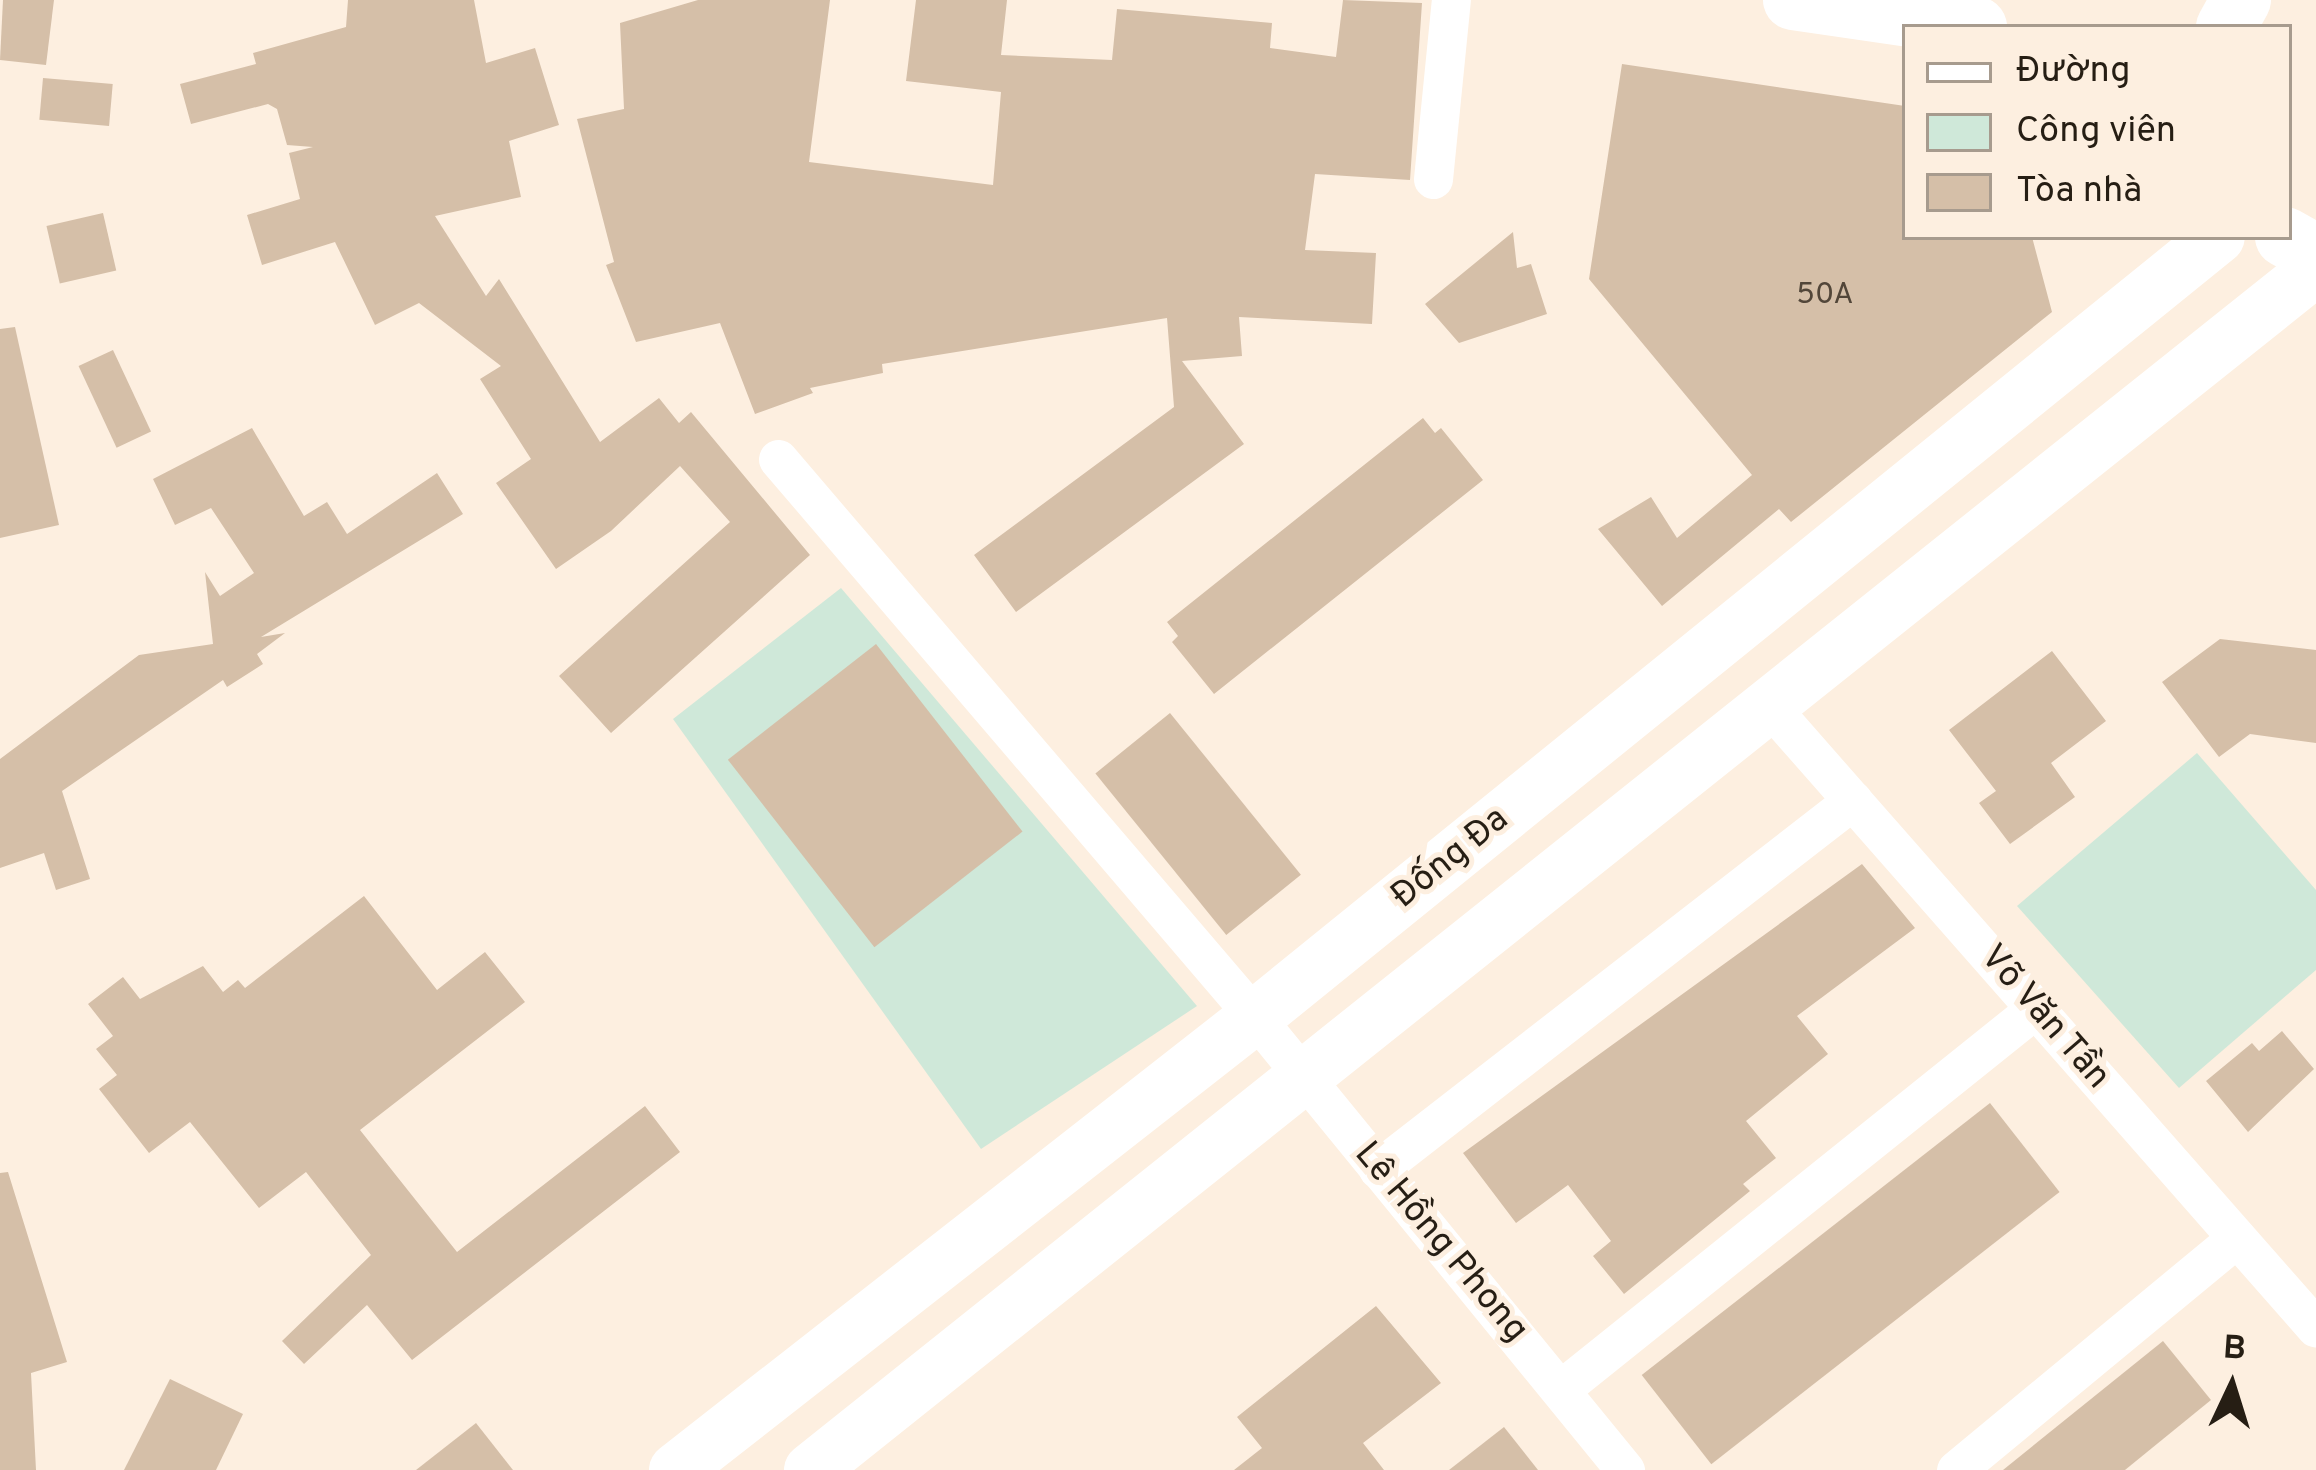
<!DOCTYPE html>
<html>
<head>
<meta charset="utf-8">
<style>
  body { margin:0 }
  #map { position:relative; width:2316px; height:1470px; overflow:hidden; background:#fdefe0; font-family:Overpass,sans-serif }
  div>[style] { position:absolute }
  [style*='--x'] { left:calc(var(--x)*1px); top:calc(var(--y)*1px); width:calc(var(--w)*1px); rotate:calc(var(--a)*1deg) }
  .green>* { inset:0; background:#cfe8d9 }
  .building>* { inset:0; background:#d5bfa8; transform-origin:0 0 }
  .street>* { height:39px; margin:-19.5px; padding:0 19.5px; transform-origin:19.5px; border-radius:19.5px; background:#fff }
  .secondary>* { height:54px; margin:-27px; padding:0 27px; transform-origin:27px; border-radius:27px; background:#fff }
  .primary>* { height:60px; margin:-30px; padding:0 30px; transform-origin:30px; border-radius:30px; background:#fff }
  span { translate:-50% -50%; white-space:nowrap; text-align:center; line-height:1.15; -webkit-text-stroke:10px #fdefe0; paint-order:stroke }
  .number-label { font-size:30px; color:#524639 }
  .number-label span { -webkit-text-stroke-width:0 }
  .street-label { font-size:36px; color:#261e14 }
  .legend { position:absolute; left:1902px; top:24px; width:390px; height:216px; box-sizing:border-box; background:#fdefe0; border:3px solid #a79b8e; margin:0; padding:15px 21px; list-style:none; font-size:36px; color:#261e14 }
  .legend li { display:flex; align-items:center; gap:24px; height:60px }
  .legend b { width:60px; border:3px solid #a79b8e }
  .north { position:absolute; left:2172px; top:1326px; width:120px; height:120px; -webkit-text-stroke:9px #fdefe0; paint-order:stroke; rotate:4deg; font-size:33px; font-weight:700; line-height:48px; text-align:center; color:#261e14 }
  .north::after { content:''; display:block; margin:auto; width:42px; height:54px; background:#261e14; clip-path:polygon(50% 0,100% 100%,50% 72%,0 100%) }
</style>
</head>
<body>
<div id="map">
  <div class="green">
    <div style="clip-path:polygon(841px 588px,1197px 1006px,981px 1149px,673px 719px)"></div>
    <div style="clip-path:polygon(2197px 753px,2316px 890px,2316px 970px,2179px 1088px,2017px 906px)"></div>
  </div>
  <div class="building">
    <div style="clip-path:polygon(3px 0,54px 0,46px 65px,0 60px)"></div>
    <div style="clip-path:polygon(348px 0,474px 0,486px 63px,535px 48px,559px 125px,509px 141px,521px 197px,435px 216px,486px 296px,499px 279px,600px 442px,659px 398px,679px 423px,691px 412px,810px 555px,611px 733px,559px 676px,730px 522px,680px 466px,611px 531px,556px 569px,496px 483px,531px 459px,480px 379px,501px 366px,419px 303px,375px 325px,335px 242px,262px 265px,247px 215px,300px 199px,289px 153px,313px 147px,287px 145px,277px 109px,268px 104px,191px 124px,180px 84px,256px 64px,253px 53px,346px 27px)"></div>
    <div style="clip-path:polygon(698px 0,830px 0,809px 162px,993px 185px,1001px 92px,906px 81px,916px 0,1007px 0,1001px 55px,1112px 60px,1117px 9px,1272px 23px,1270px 48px,1336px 57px,1343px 0,1422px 3px,1410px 180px,1315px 174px,1305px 250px,1376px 253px,1372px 324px,1239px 317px,1242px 356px,1182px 361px,1244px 444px,1016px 612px,974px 555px,1174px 407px,1167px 318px,882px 364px,883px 373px,810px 388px,813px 393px,755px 414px,720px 323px,636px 342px,606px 265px,614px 262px,577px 119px,624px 109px,620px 23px)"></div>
    <div style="clip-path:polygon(1622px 64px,1905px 106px,1905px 237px,2032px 237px,2052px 312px,1791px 522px,1779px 509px,1662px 606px,1598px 529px,1651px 497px,1677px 538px,1752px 475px,1589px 279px)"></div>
    <div style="left:43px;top:78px;width:70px;height:42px;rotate:5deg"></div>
    <div style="left:103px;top:213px;width:59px;height:58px;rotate:77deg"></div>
    <div style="clip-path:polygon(1513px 232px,1517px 268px,1531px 264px,1547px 314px,1459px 343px,1425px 304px)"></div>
    <div style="clip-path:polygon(15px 327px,59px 525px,0 538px,0 329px)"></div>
    <div style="left:113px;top:350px;width:90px;height:38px;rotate:65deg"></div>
    <div style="clip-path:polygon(1423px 418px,1435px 433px,1441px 428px,1483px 480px,1214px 694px,1172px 642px,1178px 636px,1167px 622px)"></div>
    <div style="clip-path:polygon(252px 428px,304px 516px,327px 502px,347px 534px,437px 473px,463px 514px,261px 637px,285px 633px,257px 654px,263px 664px,227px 687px,223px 680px,62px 791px,90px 879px,56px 890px,44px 853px,0 868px,0 759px,139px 655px,213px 644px,205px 572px,220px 596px,254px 573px,211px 508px,175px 525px,153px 479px)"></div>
    <div style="clip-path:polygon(2220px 639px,2316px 650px,2316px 743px,2250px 734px,2219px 757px,2162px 682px)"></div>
    <div style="left:876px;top:644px;width:238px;height:188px;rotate:52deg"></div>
    <div style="clip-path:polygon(2052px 651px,2106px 721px,2051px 763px,2075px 797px,2010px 844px,1979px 803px,1996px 791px,1949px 730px)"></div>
    <div style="left:1170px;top:713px;width:208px;height:96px;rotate:51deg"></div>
    <div style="clip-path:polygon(1862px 864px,1915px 928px,1797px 1016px,1828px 1054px,1746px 1121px,1776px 1158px,1743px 1184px,1750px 1191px,1624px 1294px,1593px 1256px,1611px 1241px,1568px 1185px,1516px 1223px,1463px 1153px)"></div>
    <div style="clip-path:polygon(364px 896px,437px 990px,485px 952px,525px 1002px,360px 1130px,457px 1252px,645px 1106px,680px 1152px,412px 1360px,367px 1305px,304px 1364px,282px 1341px,371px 1255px,306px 1172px,259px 1208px,190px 1122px,149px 1153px,99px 1089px,117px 1075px,96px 1049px,113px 1036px,88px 1004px,123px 977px,140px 999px,203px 966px,223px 992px,238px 980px,245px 988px)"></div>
    <div style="clip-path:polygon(2282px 1031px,2314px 1069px,2248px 1132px,2206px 1081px,2252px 1043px,2259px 1051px)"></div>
    <div style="left:1990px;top:1103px;width:113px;height:442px;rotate:52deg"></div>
    <div style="clip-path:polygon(8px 1172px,67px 1362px,31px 1373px,36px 1470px,0 1470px,0 1173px)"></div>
    <div style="clip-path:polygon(1376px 1306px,1441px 1383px,1363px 1443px,1384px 1470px,1234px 1470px,1262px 1448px,1237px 1417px)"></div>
    <div style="clip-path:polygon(2163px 1341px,2211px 1400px,2125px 1470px,2003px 1470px)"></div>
    <div style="clip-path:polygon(170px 1379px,243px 1414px,216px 1470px,124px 1470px)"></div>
    <div style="clip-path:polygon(476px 1423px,513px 1470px,416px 1470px)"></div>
    <div style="clip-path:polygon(1504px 1427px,1538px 1470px,1449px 1470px)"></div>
  </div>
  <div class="street">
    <div style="--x:1433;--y:179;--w:180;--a:-84.3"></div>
    <div style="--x:778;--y:459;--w:734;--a:49.47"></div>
    <div style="--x:1255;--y:1017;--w:585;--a:50.76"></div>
    <div style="--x:1771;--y:708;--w:825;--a:48.68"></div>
    <div style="--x:1378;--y:1169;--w:601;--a:-37.84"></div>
    <div style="--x:1561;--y:1389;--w:608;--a:-38.72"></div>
    <div style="--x:1956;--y:1470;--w:364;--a:-39.6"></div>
  </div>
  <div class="secondary">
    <div style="--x:676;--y:1470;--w:735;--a:-38.04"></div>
    <div style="--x:1255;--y:1017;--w:1239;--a:-39.01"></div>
    <div style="--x:811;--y:1470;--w:1925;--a:-38.59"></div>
  </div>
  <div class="primary">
    <div style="--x:1793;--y:0;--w:186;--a:8.3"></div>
    <div style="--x:2226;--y:27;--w:31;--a:-61"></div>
    <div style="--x:2285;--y:237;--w:35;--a:29"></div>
  </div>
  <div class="number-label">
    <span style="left:1825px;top:296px">50A</span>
  </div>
  <div class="street-label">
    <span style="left:1451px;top:859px;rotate:-39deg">Đống Đa</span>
    <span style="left:2044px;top:1018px;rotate:49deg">Võ Văn Tần</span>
    <span style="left:1440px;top:1243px;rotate:50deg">Lê Hồng Phong</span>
  </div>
  <ul class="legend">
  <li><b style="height:15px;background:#fff"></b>Đường</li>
  <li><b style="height:33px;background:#cfe8d9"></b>Công viên</li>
  <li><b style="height:33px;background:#d5bfa8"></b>Tòa nhà</li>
  </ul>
  <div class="north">B</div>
</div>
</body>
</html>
